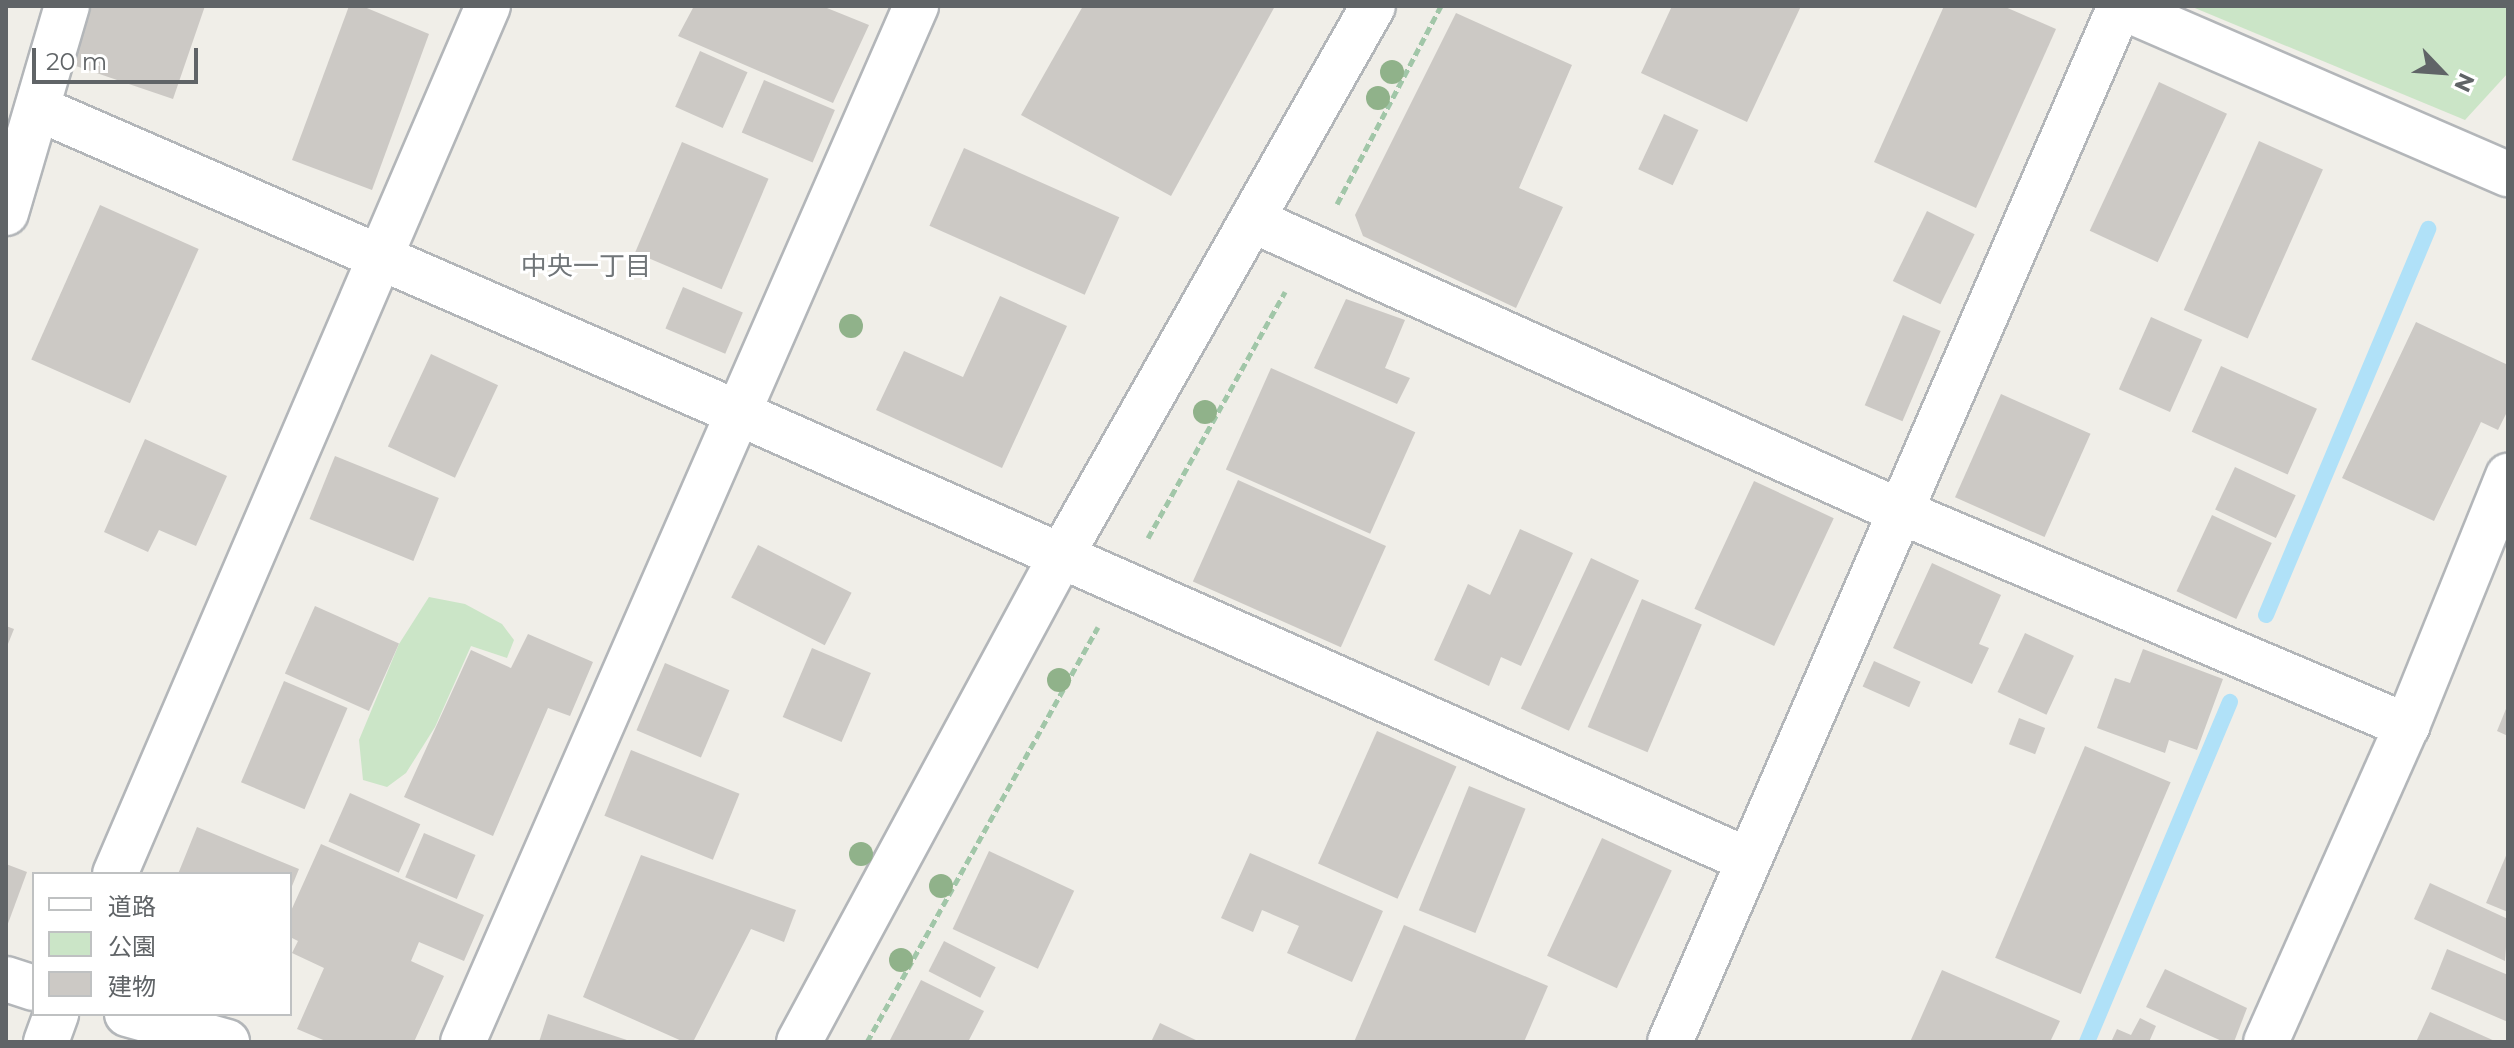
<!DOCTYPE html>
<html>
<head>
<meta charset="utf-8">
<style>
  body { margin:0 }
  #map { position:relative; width:2514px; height:1048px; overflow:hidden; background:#f0eee8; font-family:Montserrat,"Noto Sans JP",sans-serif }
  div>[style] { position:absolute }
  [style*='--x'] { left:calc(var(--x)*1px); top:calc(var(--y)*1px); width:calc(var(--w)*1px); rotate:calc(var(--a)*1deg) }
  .green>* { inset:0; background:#cbe5c7 }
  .stream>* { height:16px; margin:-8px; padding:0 8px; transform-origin:8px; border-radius:8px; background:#b0e1f8 }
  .building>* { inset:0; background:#ccc9c5; transform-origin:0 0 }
  .path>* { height:5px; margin-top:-2.5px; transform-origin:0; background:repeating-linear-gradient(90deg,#a1c6a8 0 8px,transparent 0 12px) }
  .roads { filter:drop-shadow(2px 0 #b3b6b9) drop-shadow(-2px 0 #b3b6b9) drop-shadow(0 2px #b3b6b9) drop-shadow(0 -2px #b3b6b9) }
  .minor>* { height:44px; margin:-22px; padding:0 22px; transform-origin:22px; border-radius:22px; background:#fff }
  .trees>* { width:24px; height:24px; margin:-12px; border-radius:50%; background:#90b28a }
  span { translate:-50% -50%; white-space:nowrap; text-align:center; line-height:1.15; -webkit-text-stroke:6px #fff; paint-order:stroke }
  .neighbourhood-label { font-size:26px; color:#717679 }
  .frame { position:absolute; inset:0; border:8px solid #606467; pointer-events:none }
  .legend { position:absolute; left:32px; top:872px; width:260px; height:144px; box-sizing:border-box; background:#fff; border:2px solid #bfc1c2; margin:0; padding:10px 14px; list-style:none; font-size:24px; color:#606467 }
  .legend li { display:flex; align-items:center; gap:16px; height:40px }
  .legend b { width:40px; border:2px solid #bfc1c2 }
  .north { position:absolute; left:2402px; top:32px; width:80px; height:80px; -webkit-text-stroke:6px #fff; paint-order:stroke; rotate:115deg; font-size:22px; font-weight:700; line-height:32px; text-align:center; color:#606467 }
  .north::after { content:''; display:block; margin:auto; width:28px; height:36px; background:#606467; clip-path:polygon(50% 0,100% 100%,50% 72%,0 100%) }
  .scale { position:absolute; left:32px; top:48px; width:166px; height:36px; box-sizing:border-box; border:4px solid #606467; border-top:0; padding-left:10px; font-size:24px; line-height:28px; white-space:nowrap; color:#606467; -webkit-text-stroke:6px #fff; paint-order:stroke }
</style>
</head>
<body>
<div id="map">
  <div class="green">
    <div style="clip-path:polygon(2190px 6px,2508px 6px,2508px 73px,2465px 120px)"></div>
    <div style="clip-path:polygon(429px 597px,465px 604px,502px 624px,514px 640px,507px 658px,471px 646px,435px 727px,406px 773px,387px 787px,363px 780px,359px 740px,399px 644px)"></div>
  </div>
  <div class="stream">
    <div style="--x:2266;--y:615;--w:419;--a:-67.2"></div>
    <div style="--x:2087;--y:1042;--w:369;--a:-67.2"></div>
  </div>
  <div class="building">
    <div style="clip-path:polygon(89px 6px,205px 6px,173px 99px,70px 64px)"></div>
    <div style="clip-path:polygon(349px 6px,362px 6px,429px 34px,372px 190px,292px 160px)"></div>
    <div style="clip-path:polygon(694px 6px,822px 6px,869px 25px,833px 103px,678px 36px)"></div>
    <div style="clip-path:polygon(1083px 6px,1275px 6px,1171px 196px,1021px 115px)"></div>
    <div style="clip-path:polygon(1672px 6px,1801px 6px,1747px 122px,1641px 73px)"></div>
    <div style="clip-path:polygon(1944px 6px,2003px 6px,2056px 29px,1976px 208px,1874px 162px)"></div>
    <div style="clip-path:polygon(1456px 13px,1572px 65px,1519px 188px,1563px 207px,1516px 308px,1363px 236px,1355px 215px)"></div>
    <div style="left:700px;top:51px;width:52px;height:61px;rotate:24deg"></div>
    <div style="left:764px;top:80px;width:77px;height:57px;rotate:23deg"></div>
    <div style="left:2159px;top:82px;width:75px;height:164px;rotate:25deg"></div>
    <div style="left:1664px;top:114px;width:38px;height:61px;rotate:25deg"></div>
    <div style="left:2259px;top:141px;width:70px;height:185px;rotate:24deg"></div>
    <div style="left:682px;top:142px;width:94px;height:120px;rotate:23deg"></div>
    <div style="left:964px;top:148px;width:170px;height:85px;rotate:24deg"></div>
    <div style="left:100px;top:205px;width:108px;height:169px;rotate:24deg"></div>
    <div style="left:1927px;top:211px;width:53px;height:78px;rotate:26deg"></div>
    <div style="left:683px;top:287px;width:65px;height:45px;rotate:23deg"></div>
    <div style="clip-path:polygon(1000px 296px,1067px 326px,1002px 468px,876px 410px,904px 351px,963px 377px)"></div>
    <div style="clip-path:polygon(1346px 299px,1405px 320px,1385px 368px,1410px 378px,1397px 404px,1314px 368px)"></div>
    <div style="left:1903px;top:315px;width:41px;height:98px;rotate:23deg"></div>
    <div style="left:2151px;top:317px;width:56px;height:79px;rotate:24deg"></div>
    <div style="clip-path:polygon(2416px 322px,2508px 365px,2508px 410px,2498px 430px,2481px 422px,2434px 521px,2342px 478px)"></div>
    <div style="left:431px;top:354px;width:74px;height:102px;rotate:25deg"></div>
    <div style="left:2221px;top:366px;width:105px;height:72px;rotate:24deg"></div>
    <div style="left:1271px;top:368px;width:158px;height:111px;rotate:24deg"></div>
    <div style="left:2001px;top:394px;width:98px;height:113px;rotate:24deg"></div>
    <div style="clip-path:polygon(145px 439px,227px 476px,196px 546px,159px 530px,148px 552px,104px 532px)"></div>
    <div style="left:335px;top:456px;width:112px;height:68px;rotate:22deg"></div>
    <div style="left:2235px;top:467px;width:67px;height:47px;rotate:25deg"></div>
    <div style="left:1238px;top:480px;width:162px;height:111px;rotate:24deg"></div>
    <div style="left:1754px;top:481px;width:88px;height:141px;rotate:25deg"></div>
    <div style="left:2212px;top:515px;width:66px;height:84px;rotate:25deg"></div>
    <div style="clip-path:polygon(1520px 529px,1573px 553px,1521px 666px,1501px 657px,1489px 686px,1434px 660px,1468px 584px,1490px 595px)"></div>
    <div style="left:758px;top:545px;width:105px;height:59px;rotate:27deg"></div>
    <div style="left:1591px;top:558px;width:53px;height:166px;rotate:25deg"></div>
    <div style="clip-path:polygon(1932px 563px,2001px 595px,1979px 644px,1989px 648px,1972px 684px,1893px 648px)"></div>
    <div style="left:1642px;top:599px;width:65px;height:139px;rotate:23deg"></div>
    <div style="left:315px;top:606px;width:92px;height:74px;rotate:24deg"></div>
    <div style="clip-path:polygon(6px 626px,14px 629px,6px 649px)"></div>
    <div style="left:2025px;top:633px;width:54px;height:65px;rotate:25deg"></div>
    <div style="clip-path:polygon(528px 634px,593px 662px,570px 716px,548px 708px,493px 836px,404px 797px,471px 650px,511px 668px)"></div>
    <div style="left:812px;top:648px;width:64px;height:75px;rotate:23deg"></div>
    <div style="clip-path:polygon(2143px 649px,2223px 679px,2197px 750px,2169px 740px,2165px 753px,2097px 728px,2115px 678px,2130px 683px)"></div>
    <div style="left:1874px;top:661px;width:51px;height:28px;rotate:24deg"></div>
    <div style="left:665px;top:663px;width:70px;height:73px;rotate:23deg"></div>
    <div style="left:284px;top:681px;width:69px;height:110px;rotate:23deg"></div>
    <div style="clip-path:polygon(2508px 704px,2508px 736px,2497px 731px)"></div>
    <div style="left:2019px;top:718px;width:28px;height:28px;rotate:21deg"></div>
    <div style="left:1377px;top:731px;width:87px;height:145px;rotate:24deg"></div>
    <div style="left:2085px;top:746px;width:93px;height:230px;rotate:23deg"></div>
    <div style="left:631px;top:750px;width:117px;height:71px;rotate:22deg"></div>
    <div style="left:1469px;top:786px;width:61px;height:134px;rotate:22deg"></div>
    <div style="left:350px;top:793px;width:77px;height:53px;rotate:24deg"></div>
    <div style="clip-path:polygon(197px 827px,299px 869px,290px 891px,290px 874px,178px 874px)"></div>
    <div style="left:424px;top:833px;width:56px;height:48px;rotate:23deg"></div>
    <div style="left:1602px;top:838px;width:77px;height:130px;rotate:25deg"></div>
    <div style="clip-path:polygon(321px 844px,484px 915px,464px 961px,419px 942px,411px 961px,444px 976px,414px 1042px,328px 1042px,297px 1029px,324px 968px,292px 953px,298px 941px,290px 937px,290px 913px)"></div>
    <div style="left:989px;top:851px;width:94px;height:86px;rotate:25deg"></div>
    <div style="clip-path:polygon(2508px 851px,2508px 912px,2486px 903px)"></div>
    <div style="clip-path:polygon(1250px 853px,1383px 911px,1352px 982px,1287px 953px,1299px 926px,1262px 910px,1253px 932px,1221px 918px)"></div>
    <div style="clip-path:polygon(641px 855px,796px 910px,784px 942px,751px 929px,693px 1042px,684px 1042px,583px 997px)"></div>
    <div style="clip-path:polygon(6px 864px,27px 872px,6px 929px)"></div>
    <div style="clip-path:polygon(2430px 883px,2508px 919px,2505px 961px,2414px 919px)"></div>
    <div style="clip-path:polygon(1404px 925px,1548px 986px,1524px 1042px,1354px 1042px)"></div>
    <div style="left:944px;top:941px;width:58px;height:34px;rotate:27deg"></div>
    <div style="clip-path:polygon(2447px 949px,2508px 975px,2508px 1022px,2431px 989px)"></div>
    <div style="clip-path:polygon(2165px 969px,2247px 1008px,2234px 1042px,2224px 1042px,2146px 1007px)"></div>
    <div style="clip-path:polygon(1942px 970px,2060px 1021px,2050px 1042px,1910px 1042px)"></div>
    <div style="clip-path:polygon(921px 980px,984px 1011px,968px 1042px,889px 1042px)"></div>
    <div style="clip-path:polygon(2430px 1012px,2497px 1042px,2416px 1042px)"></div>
    <div style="clip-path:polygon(548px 1014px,630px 1041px,630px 1042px,539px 1042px)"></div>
    <div style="clip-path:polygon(2140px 1018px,2156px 1026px,2149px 1042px,2111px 1042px,2117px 1029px,2131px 1035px)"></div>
    <div style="clip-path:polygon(1160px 1023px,1200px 1042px,1151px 1042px)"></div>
  </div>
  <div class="path">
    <div style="--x:1337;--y:204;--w:224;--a:-62.3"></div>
    <div style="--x:1148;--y:538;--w:282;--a:-60.9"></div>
    <div style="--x:867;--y:1042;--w:475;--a:-60.9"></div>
  </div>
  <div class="roads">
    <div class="minor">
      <div style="--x:2119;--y:6;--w:424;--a:23.4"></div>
      <div style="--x:39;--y:109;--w:760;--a:23.5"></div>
      <div style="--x:736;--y:412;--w:1107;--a:23.88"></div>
      <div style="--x:6;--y:213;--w:216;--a:-73.6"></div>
      <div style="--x:1252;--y:220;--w:709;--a:24.22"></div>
      <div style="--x:1899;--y:511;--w:552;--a:22.94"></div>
      <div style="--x:115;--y:874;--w:945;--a:-66.75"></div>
      <div style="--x:6;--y:979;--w:29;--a:18"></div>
      <div style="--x:127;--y:1014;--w:104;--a:15.6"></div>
      <div style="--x:46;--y:1042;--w:30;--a:-70"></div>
      <div style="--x:463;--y:1042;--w:1131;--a:-66.38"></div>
      <div style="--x:799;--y:1042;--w:552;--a:-61.67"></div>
      <div style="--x:1061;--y:556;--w:632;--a:-60.43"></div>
      <div style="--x:1670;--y:1042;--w:1130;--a:-66.52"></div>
      <div style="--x:2266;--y:1042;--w:346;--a:-66"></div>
      <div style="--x:2407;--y:726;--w:270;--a:-68"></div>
    </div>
  </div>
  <div class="trees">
    <div style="left:1392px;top:72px"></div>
    <div style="left:1378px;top:98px"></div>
    <div style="left:851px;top:326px"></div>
    <div style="left:1205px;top:412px"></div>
    <div style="left:1059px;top:680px"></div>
    <div style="left:861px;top:854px"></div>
    <div style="left:941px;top:886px"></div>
    <div style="left:901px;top:960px"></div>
  </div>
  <div class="neighbourhood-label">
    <span style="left:586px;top:267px">中央一丁目</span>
  </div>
  <div class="frame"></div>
  <ul class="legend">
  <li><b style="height:10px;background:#fff"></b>道路</li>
  <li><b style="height:22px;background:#cbe5c7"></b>公園</li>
  <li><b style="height:22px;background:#ccc9c5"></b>建物</li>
  </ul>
  <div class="north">N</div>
  <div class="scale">20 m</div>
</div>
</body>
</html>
